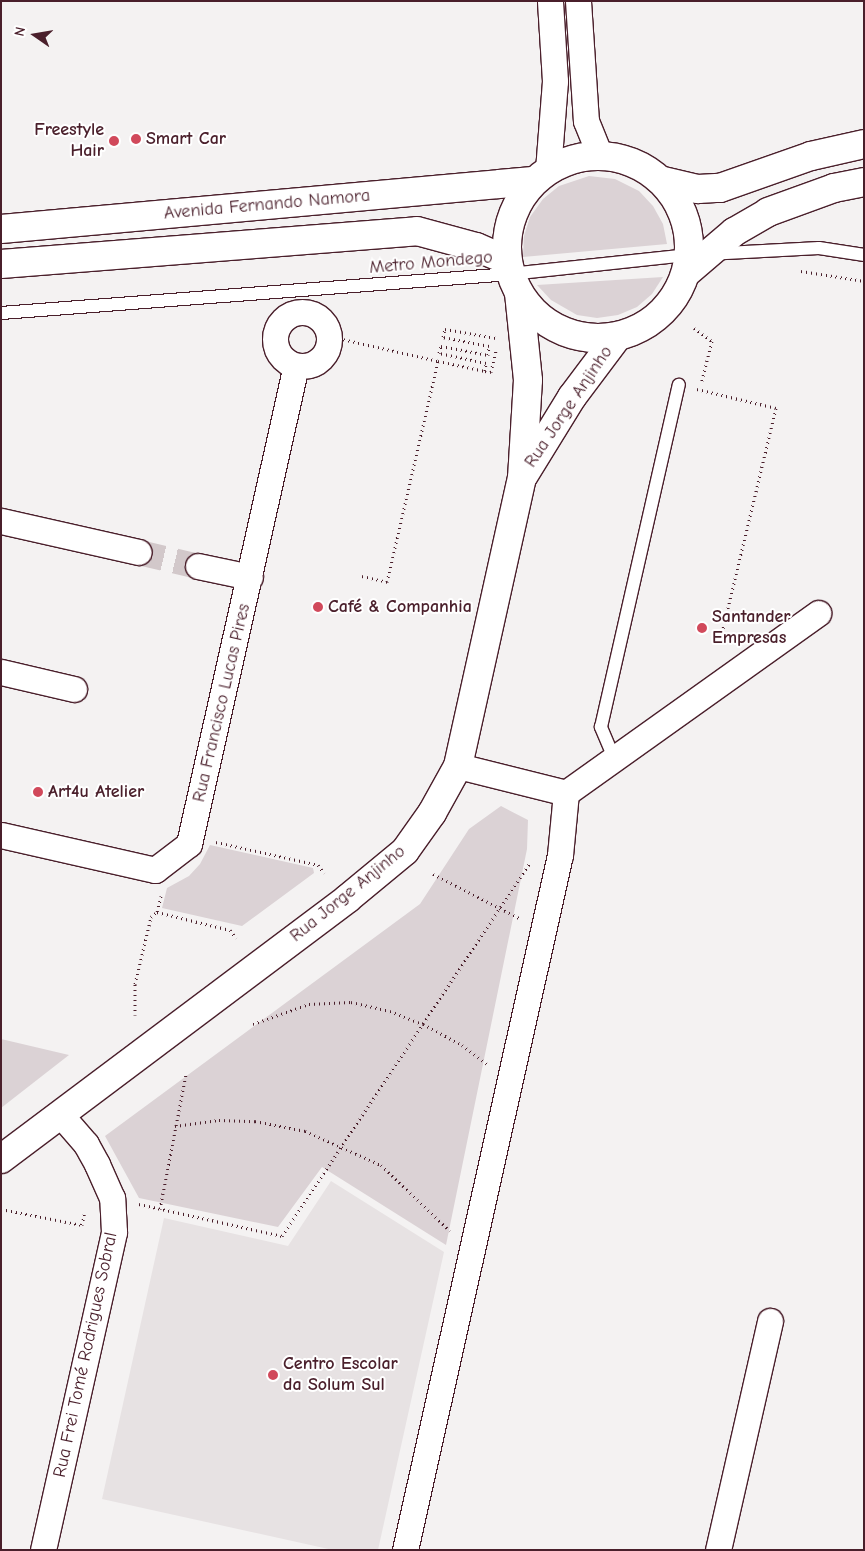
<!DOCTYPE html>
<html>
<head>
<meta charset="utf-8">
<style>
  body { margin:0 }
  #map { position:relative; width:865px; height:1551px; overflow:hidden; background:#f4f2f2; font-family:"Comic Neue",sans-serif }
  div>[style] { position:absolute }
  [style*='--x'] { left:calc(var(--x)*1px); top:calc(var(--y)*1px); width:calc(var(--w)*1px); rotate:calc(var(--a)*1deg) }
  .built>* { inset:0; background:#e7e2e3 }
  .green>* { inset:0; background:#dbd2d5 }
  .minor-tunnel>* { height:25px; margin-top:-12.5px; transform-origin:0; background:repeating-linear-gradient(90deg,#d2c8ca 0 25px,transparent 0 37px) }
  .path>* { height:3px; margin-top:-1.5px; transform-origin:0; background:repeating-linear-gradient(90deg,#4a1f2b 0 1px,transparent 0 5px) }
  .roads { filter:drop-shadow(1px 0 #4a1f2b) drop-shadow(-1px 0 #4a1f2b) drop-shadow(0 1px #4a1f2b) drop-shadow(0 -1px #4a1f2b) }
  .service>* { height:12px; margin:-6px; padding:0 6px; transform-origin:6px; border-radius:6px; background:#fff }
  .minor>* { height:25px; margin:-12.5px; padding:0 12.5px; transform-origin:12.5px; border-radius:12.5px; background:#fff }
  .minor>.ring { margin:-12.5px; padding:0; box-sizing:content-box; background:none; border:25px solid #fff; border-radius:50% }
  .tertiary>* { height:28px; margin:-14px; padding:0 14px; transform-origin:14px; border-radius:14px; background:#fff }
  .primary>* { height:28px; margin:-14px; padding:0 14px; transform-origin:14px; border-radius:14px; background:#fff }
  .primary>.ring { margin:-14px; padding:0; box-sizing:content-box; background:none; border:28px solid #fff; border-radius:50% }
  .dots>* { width:14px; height:14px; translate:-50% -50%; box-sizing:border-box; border:2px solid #fff; border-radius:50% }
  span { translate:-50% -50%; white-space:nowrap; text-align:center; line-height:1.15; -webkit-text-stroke:4px #fff; paint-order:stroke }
  .poi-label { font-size:18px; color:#4a1f2b; font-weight:700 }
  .right { translate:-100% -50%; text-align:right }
  .left { translate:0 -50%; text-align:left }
  .street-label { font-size:18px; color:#4a1f2b }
  .frame { position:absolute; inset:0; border:2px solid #4a1f2b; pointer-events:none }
  .north { position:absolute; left:10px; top:10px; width:50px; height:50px; -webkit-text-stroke:4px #fff; paint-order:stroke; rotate:283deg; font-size:14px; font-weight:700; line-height:20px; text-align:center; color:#4a1f2b }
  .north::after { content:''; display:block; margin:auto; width:18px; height:22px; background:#4a1f2b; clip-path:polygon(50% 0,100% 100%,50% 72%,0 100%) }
</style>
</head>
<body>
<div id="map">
  <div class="built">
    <div style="clip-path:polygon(331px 1181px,444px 1252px,378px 1550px,333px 1550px,102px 1499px,164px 1218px,288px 1246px)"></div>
  </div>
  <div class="green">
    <div style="clip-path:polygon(589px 176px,615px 179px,639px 191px,653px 206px,663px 224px,667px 244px,523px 257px,524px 236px,530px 217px,543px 199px,559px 186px)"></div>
    <div style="clip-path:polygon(663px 277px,652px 294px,637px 307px,618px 315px,597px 318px,577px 315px,551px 300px,537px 285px)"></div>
    <div style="clip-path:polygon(501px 806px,528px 820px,527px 849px,446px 1245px,322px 1167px,278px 1227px,139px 1198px,105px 1136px,420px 904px,469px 829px)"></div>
    <div style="clip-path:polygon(210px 845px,313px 868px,314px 873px,242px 926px,162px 908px,167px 888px,189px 876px,200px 864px)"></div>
    <div style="clip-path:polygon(1px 1039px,69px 1055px,1px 1108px)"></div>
  </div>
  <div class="minor-tunnel">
    <div style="--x:139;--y:552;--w:61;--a:13.3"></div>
  </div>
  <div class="path">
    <div style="--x:801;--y:271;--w:64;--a:9"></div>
    <div style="--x:694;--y:328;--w:22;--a:36"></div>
    <div style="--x:712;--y:341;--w:44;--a:104.3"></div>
    <div style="--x:329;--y:336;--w:112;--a:12.9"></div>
    <div style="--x:485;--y:371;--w:6;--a:9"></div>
    <div style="--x:491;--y:372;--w:23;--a:-77"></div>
    <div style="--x:697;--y:389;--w:81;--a:13.5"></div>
    <div style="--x:776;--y:408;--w:231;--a:103.5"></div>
    <div style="--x:722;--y:633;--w:14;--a:54"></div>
    <div style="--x:362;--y:576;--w:26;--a:13"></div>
    <div style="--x:387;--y:582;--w:227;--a:-77"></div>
    <div style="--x:438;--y:361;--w:48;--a:12"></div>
    <div style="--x:485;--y:371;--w:8;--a:-83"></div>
    <div style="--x:486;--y:363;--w:48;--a:-168"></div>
    <div style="--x:439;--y:353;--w:7;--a:-74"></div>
    <div style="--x:441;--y:346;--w:48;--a:10.8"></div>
    <div style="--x:488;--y:355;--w:9;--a:-84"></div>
    <div style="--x:489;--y:346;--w:47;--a:-168.9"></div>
    <div style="--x:443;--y:337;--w:8;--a:-76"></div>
    <div style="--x:445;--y:329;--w:52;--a:10"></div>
    <div style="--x:216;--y:842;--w:105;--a:12.7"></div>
    <div style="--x:318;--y:865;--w:10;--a:53"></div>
    <div style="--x:433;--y:874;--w:97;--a:27.1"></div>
    <div style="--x:161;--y:896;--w:16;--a:104"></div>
    <div style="--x:157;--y:912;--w:75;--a:13.9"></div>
    <div style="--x:230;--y:930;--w:10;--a:53"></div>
    <div style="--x:135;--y:1015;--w:31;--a:-90"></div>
    <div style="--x:135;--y:984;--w:69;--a:-76.6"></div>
    <div style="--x:151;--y:917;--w:8;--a:-40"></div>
    <div style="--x:253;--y:1024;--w:59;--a:-19.7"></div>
    <div style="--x:309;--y:1004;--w:42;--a:-2.7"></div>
    <div style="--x:351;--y:1002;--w:40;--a:13"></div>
    <div style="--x:390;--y:1011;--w:35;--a:22"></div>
    <div style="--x:423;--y:1024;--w:44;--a:28.3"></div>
    <div style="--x:462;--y:1045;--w:31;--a:37"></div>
    <div style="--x:175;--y:1126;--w:44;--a:-7.8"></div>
    <div style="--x:219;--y:1120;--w:36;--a:2"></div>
    <div style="--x:255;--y:1121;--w:51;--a:11.3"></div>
    <div style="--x:305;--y:1131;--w:83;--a:24.1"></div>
    <div style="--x:381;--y:1165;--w:95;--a:43.7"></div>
    <div style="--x:139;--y:1204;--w:147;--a:12.6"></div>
    <div style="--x:282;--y:1236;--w:448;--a:-56.4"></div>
    <div style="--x:1;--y:1209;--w:83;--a:11.2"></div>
    <div style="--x:82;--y:1225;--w:14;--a:-78"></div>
    <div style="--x:160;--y:1209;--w:137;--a:-79.1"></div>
  </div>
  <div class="roads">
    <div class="service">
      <div style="--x:1;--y:313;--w:510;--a:-4.38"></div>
      <div style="--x:510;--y:274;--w:180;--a:-6.1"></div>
      <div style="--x:689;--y:255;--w:130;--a:-3.1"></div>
      <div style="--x:819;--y:248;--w:46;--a:8.8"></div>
      <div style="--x:614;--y:758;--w:34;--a:-113"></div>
      <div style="--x:601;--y:727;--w:351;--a:-77.2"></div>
    </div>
    <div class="minor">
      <div style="--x:578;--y:1;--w:120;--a:86.2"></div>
      <div style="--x:586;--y:121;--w:37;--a:68"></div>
      <div style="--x:548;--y:170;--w:89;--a:-85.5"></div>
      <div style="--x:555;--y:81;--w:80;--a:-93.6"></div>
      <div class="ring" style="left:275px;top:312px;width:29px;height:29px"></div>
      <div style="--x:1;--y:521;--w:141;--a:12.7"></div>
      <div style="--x:198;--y:566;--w:53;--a:11.9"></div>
      <div style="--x:1;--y:672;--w:75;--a:13.1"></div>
      <div style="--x:458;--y:766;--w:111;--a:14"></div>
      <div style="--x:566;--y:793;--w:310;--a:-35.5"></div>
      <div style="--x:1;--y:835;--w:158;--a:12.8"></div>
      <div style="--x:155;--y:870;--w:43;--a:-37.4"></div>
      <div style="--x:189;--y:844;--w:490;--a:-77.4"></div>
      <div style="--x:43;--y:1550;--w:326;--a:-77.4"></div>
      <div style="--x:114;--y:1232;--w:34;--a:-93"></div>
      <div style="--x:112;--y:1198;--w:37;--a:-114"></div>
      <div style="--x:97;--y:1164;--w:23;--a:-119"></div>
      <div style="--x:86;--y:1144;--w:40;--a:-131"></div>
      <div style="--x:405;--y:1550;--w:712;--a:-77.43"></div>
      <div style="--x:560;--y:855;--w:62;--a:-84.5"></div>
      <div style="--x:718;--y:1550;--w:235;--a:-77.2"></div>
    </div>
    <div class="tertiary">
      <div style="--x:524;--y:475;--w:92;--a:-58.4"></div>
      <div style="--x:572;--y:397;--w:75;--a:-53.1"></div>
      <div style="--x:1;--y:1159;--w:433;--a:-36.9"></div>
      <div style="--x:347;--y:899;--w:75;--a:-39.6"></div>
      <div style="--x:405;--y:851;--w:47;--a:-54.6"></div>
      <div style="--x:432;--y:813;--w:54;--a:-61"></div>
      <div style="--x:458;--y:766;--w:295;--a:-77.5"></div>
      <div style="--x:522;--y:478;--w:98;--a:-86.5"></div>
      <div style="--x:528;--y:380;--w:87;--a:-95.9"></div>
    </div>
    <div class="primary">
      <div class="ring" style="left:507px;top:156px;width:154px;height:154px"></div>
      <div style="--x:663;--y:181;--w:36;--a:13"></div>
      <div style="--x:698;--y:189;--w:22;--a:-3"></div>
      <div style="--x:720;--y:188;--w:96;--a:-19.4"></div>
      <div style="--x:811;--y:156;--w:54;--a:-12.8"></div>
      <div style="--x:1;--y:229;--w:534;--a:-5.16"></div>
      <div style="--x:1;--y:264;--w:417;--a:-4.5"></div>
      <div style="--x:417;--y:231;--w:61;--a:15.2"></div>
      <div style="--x:476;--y:247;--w:34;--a:23"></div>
      <div style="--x:686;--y:273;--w:63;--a:-40.5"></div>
      <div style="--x:734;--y:232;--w:39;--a:-30"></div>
      <div style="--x:768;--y:212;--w:70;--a:-20"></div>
      <div style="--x:834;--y:188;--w:31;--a:-11"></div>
    </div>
  </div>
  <div class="dots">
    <div style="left:136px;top:139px;background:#d1495b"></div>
    <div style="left:114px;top:141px;background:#d1495b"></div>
    <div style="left:318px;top:607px;background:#d1495b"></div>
    <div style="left:702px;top:628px;background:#d1495b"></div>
    <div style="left:38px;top:792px;background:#d1495b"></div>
    <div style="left:273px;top:1375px;background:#d1495b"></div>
  </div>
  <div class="poi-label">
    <span class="right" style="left:104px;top:141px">Freestyle<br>Hair</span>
    <span class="left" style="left:146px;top:139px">Smart Car</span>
    <span class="left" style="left:328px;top:607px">Café &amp; Companhia</span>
    <span class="left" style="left:712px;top:628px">Santander<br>Empresas</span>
    <span class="left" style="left:48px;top:792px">Art4u Atelier</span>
    <span class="left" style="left:283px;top:1375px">Centro Escolar<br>da Solum Sul</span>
  </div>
  <div class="street-label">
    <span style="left:267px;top:205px;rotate:-5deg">Avenida Fernando Namora</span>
    <span style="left:431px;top:263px;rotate:-5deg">Metro Mondego</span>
    <span style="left:569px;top:407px;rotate:-56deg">Rua Jorge Anjinho</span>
    <span style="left:222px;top:703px;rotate:-77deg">Rua Francisco Lucas Pires</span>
    <span style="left:348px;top:894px;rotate:-39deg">Rua Jorge Anjinho</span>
    <span style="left:86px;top:1355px;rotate:-78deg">Rua Frei Tomé Rodrigues Sobral</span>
  </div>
  <div class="frame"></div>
  <div class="north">N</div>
</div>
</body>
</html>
